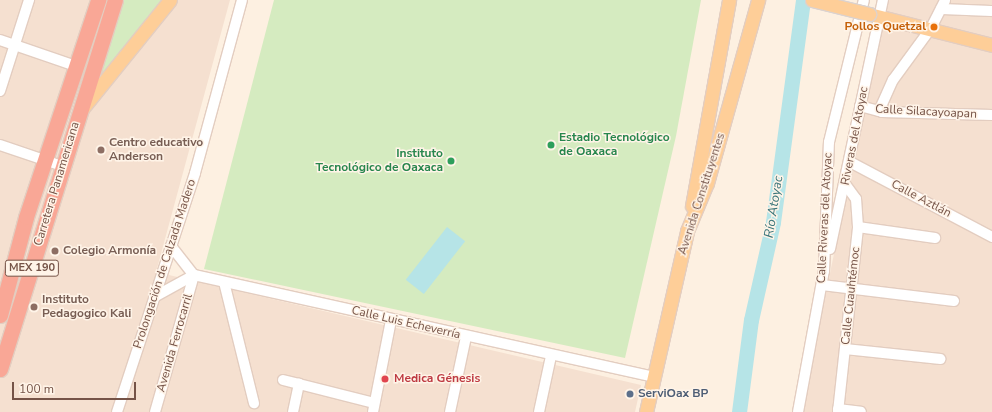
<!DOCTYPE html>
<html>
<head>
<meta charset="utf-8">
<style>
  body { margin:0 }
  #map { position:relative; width:992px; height:412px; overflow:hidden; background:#fdf0e1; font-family:"Nunito Sans",sans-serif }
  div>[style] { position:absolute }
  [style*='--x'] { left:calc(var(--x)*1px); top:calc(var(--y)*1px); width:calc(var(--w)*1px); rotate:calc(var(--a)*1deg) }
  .residential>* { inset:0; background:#f5e0d0 }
  .green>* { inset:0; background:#d5ebc0 }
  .water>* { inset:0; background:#b6e4e7; transform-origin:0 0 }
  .river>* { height:15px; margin:-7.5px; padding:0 7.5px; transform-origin:7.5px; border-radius:7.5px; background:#b6e4e7 }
  .roads { filter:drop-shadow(1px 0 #e3cdc0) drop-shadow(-1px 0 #e3cdc0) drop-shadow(0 1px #e3cdc0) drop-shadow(0 -1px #e3cdc0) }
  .minor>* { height:10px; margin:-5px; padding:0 5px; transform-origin:5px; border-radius:5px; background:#fff }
  .major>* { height:13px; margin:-6.5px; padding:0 6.5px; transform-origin:6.5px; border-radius:6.5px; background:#fece98 }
  .highway>* { height:15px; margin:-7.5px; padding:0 7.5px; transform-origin:7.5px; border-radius:7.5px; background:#f9a796 }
  .bridges { filter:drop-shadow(1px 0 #dbd2cf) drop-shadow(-1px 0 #dbd2cf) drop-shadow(0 1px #dbd2cf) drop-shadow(0 -1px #dbd2cf) }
  .major-bridge>* { height:13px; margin:-6.5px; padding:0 6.5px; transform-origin:6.5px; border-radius:6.5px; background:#fece98 }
  .dots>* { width:11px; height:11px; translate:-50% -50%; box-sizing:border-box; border:2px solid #fff4e8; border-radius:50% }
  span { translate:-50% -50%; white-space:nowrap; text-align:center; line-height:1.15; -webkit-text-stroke:3px #fff4e8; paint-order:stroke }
  .shield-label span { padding:1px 3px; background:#fff4e8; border:1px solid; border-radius:3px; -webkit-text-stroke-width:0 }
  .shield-label { font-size:11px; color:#755347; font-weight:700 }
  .food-label { font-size:12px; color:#c56008; font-weight:700 }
  .right { translate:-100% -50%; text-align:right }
  .street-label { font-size:12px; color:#755347 }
  .leisure-label { font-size:12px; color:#27864d; font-weight:700 }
  .left { translate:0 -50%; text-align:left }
  .education-label { font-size:12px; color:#785e54; font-weight:700 }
  .health-label { font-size:12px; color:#be3a42; font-weight:700 }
  .service-label { font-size:12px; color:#4e5e75; font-weight:700 }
  .water-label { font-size:13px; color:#3b767b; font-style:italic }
  .scale { position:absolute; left:12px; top:382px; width:124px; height:18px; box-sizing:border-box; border:2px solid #755347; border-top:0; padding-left:5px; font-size:12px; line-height:14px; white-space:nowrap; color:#755347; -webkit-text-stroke:3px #fff4e8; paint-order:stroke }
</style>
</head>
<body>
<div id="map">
  <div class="residential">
    <div style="clip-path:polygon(0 0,230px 0,156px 272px,641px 385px,635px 412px,0 412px)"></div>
    <div style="clip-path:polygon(887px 0,992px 0,992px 412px,801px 412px)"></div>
  </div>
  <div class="green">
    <div style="clip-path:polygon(115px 0,162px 0,91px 89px)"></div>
    <div style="clip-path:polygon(274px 0,701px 0,676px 136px,625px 358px,204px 269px)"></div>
  </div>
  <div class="water">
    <div style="left:447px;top:227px;width:23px;height:67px;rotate:38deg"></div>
  </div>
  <div class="river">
    <div style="--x:739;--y:412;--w:93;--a:-82.6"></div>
    <div style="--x:751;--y:320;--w:100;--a:-77.3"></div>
    <div style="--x:773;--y:222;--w:224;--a:-82.3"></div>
  </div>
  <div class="roads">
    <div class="minor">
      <div style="--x:941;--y:9;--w:51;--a:2.2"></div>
      <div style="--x:0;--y:40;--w:80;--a:18.9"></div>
      <div style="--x:0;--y:91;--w:96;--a:-72.3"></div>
      <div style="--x:860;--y:106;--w:23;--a:15"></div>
      <div style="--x:882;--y:112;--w:110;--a:1.6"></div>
      <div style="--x:879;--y:111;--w:34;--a:-66"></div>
      <div style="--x:893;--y:80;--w:64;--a:-53.8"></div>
      <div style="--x:931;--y:28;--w:31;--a:-63"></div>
      <div style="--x:0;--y:145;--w:69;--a:18.7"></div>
      <div style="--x:850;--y:162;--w:161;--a:27.8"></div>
      <div style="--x:858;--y:227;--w:78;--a:8.1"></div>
      <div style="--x:171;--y:246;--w:37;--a:52"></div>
      <div style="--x:194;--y:275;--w:471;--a:12.5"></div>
      <div style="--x:830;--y:249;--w:255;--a:-78"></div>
      <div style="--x:224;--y:282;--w:125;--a:76.1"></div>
      <div style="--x:822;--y:285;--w:133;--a:6.9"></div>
      <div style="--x:154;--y:297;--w:46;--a:-28.8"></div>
      <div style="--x:845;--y:349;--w:96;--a:6"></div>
      <div style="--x:283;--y:380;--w:16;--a:14"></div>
      <div style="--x:838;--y:409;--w:23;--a:7"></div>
      <div style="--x:117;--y:412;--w:251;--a:-71.9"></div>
      <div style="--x:195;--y:173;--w:179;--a:-74.8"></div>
      <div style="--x:155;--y:412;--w:142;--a:-74.1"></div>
      <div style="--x:293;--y:412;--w:29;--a:-78"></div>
      <div style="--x:299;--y:384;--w:77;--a:14.2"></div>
      <div style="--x:373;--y:412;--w:94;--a:-78.9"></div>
      <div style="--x:450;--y:412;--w:77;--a:-78"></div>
      <div style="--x:539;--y:412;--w:57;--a:-77.9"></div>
      <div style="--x:798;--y:412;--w:143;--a:-79.6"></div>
      <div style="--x:824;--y:271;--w:129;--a:-87.8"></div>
      <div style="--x:829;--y:142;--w:146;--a:-76.2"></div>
      <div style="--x:838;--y:412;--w:186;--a:-83.8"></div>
      <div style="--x:858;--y:227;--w:28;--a:-94"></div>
      <div style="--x:856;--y:199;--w:19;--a:-126"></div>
    </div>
    <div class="major">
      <div style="--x:869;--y:14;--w:127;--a:14.1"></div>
      <div style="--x:82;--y:109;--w:140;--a:-51.1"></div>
      <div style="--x:692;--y:206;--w:209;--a:-79.8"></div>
      <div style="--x:646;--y:412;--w:186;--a:-77.2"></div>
      <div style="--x:687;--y:231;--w:52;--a:-67.4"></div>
      <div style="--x:707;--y:183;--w:190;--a:-74.4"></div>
    </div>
    <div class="highway">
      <div style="--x:0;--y:315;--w:101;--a:-75.1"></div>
      <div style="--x:26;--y:217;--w:229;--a:-71.6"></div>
      <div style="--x:0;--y:369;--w:387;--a:-72.7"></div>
    </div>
  </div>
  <div class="bridges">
    <div class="major-bridge">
      <div style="--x:812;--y:0;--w:59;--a:13.8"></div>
    </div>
  </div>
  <div class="dots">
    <div style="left:934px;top:27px;background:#e8710a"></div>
    <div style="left:551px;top:145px;background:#2e9e5b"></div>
    <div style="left:101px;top:150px;background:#8d6e63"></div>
    <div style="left:451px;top:161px;background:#2e9e5b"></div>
    <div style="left:55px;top:251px;background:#8d6e63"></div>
    <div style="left:34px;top:307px;background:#8d6e63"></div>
    <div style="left:385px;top:379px;background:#e0444e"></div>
    <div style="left:630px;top:394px;background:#5c6f8a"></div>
  </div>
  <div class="shield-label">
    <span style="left:32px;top:268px">MEX 190</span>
  </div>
  <div class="food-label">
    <span class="right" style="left:926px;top:27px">Pollos Quetzal</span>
  </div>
  <div class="street-label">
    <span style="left:926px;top:112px;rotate:3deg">Calle Silacayoapan</span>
    <span style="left:855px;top:136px;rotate:-79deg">Riveras del Atoyac</span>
    <span style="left:57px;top:184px;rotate:-73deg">Carretera Panamericana</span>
    <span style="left:702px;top:194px;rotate:-72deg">Avenida Constituyentes</span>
    <span style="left:921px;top:199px;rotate:28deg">Calle Aztlán</span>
    <span style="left:825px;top:218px;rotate:-87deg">Calle Riveras del Atoyac</span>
    <span style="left:165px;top:264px;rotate:-72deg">Prolongación de Calzada Madero</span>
    <span style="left:851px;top:296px;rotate:-84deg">Calle Cuauhtémoc</span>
    <span style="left:406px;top:323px;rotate:13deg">Calle Luis Echeverría</span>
    <span style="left:175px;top:343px;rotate:-74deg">Avenida Ferrocarril</span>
  </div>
  <div class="leisure-label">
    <span class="left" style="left:559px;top:145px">Estadio Tecnológico<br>de Oaxaca</span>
    <span class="right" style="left:443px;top:161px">Instituto<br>Tecnológico de Oaxaca</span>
  </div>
  <div class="education-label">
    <span class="left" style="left:109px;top:150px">Centro educativo<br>Anderson</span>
    <span class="left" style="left:63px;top:251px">Colegio Armonía</span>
    <span class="left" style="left:42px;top:307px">Instituto<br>Pedagogico Kali</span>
  </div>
  <div class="health-label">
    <span class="left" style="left:394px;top:379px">Medica Génesis</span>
  </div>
  <div class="service-label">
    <span class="left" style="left:638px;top:394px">ServiOax BP</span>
  </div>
  <div class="water-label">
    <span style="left:774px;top:207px;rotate:-81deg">Río Atoyac</span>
  </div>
  <div class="scale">100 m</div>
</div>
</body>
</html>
